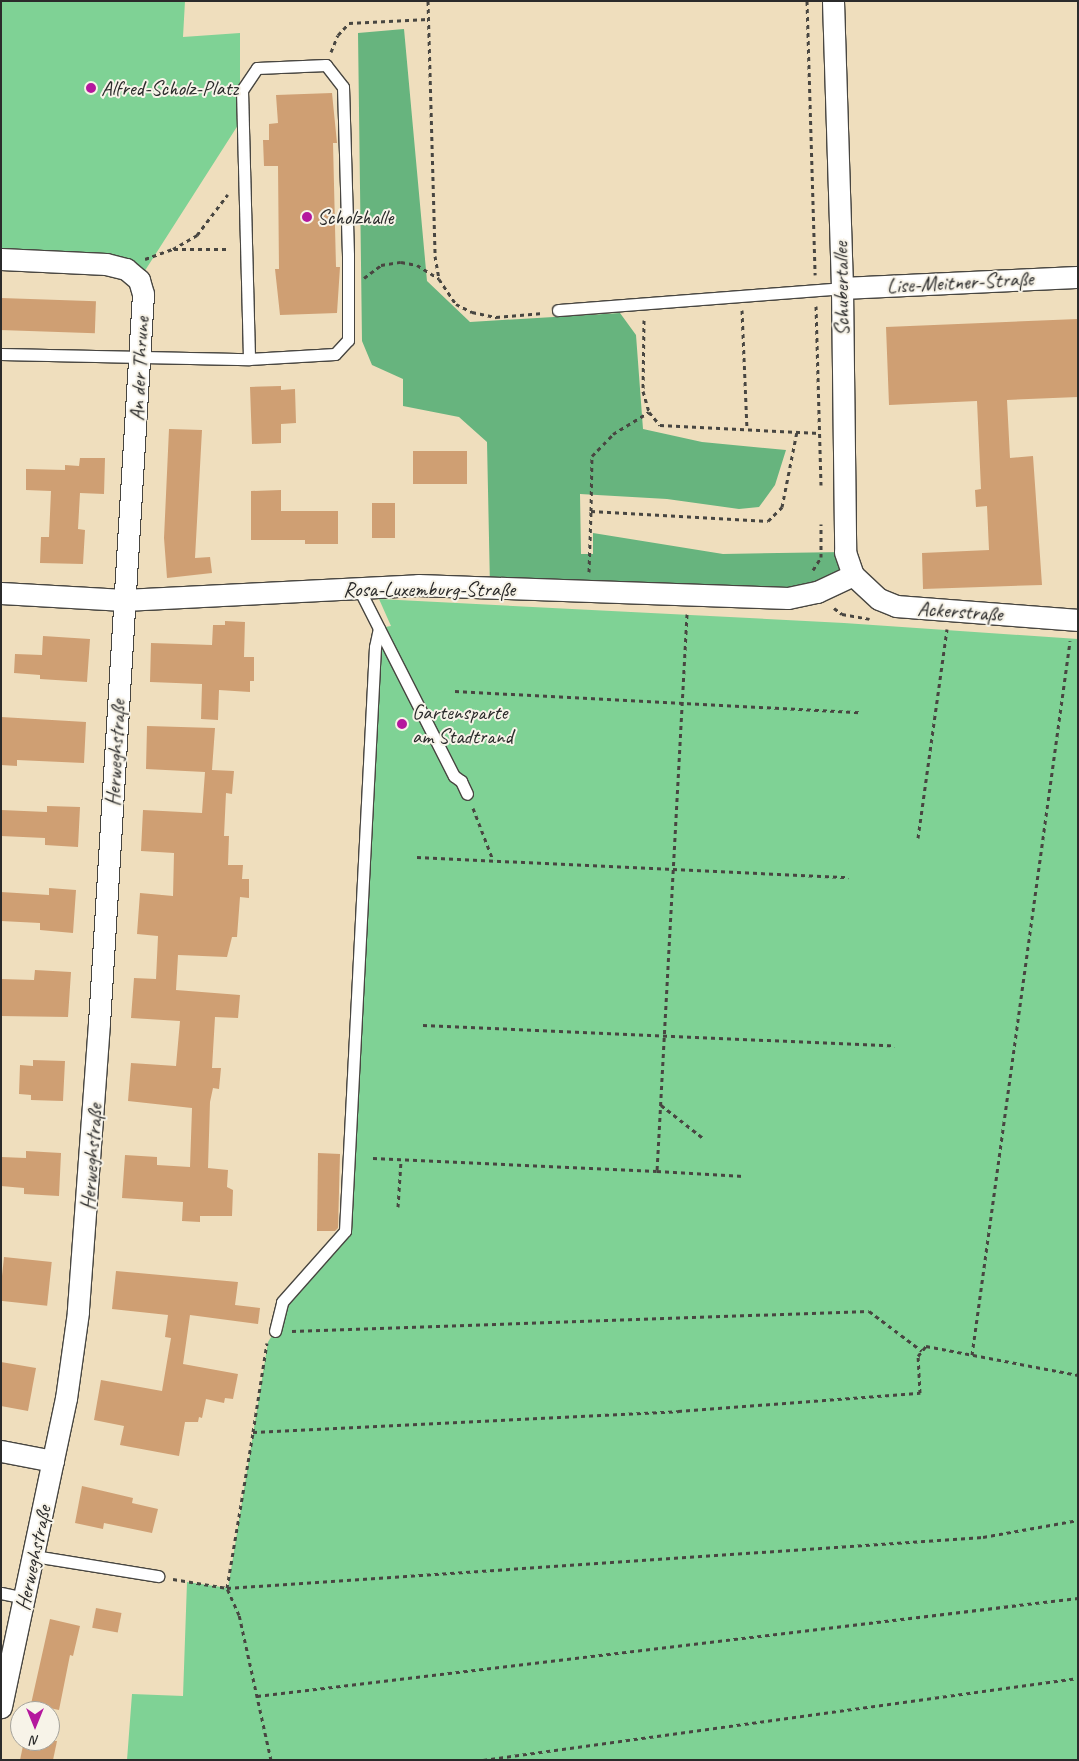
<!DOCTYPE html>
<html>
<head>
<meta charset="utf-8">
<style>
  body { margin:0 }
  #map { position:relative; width:1079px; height:1761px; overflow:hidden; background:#efdebd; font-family:Caveat,sans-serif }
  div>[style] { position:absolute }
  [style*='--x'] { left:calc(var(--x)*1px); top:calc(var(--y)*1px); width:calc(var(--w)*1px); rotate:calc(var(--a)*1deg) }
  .green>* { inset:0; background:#7fd295 }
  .forest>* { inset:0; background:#67b47e }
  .building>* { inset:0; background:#cf9f73; transform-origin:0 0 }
  .path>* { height:3px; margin-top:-1.5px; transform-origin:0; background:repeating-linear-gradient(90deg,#484641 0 4px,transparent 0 8px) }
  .roads { filter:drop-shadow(1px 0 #484641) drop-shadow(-1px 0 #484641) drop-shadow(0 1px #484641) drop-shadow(0 -1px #484641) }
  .lane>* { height:11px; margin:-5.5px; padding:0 5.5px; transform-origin:5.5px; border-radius:5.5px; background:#fff }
  .street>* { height:21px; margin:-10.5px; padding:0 10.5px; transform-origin:10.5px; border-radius:10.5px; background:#fff }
  .dots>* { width:14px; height:14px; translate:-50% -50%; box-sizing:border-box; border:2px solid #f7f3e8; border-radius:50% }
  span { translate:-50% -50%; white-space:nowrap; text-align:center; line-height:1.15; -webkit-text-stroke:4px #f7f3e8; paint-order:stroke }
  .poi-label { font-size:21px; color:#2b2b2b }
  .left { translate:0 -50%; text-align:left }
  .street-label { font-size:21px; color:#2b2b2b }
  .frame { position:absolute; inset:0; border:2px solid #2b2b2b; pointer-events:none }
  .north { position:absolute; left:10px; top:1701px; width:50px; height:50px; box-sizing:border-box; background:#f7f3e8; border:1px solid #a5a39c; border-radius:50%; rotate:180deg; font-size:14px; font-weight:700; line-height:20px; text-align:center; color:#2b2b2b }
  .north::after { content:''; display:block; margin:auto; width:18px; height:22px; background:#b5179e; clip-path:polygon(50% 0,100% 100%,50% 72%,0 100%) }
</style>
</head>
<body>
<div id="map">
  <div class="green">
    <div style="clip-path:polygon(1px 1px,185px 1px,183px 37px,240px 33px,240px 122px,139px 280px,126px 269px,1px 259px)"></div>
    <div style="clip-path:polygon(379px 599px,844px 623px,1078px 639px,1078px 1760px,127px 1760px,132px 1694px,183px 1696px,187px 1582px,228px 1588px,268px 1342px,275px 1331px,283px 1302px,346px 1231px,379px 628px,391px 626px)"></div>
  </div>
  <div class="forest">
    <div style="clip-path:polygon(404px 29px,427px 281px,470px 322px,620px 313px,636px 335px,643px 429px,702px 442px,786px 450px,775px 485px,759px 507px,739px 509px,667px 499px,580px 494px,581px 554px,593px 554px,593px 533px,723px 554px,844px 552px,852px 575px,815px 592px,490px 587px,487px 442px,459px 417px,403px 406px,403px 379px,372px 365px,362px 341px,358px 33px)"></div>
  </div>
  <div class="building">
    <div style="clip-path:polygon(332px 93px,337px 143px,333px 143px,336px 267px,340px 267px,337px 313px,280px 315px,275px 269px,279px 269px,278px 166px,264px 166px,263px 140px,269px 140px,269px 124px,278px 123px,276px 95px)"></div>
    <div style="left:1px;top:298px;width:95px;height:32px;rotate:2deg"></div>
    <div style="clip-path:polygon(1078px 319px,1078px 397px,1007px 400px,1010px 458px,1033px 456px,1042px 585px,923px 589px,922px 553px,989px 550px,987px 506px,976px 507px,975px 490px,981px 489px,977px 401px,889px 405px,886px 327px)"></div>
    <div style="clip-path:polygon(281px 386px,281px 390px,295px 389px,296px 423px,281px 424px,281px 443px,252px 444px,250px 387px)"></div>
    <div style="clip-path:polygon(169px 429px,202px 430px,195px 558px,210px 557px,212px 573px,167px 578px,164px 538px)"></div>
    <div style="left:467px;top:451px;width:33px;height:54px;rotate:90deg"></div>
    <div style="clip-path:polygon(80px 458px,105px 458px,104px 494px,80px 493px,78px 529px,85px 530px,83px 564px,40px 563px,41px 537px,49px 537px,51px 491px,26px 490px,26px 469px,65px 470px,65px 465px,79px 466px)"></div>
    <div style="clip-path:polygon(281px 490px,281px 511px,338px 511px,338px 544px,305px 544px,305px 540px,251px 540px,251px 491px)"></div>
    <div style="left:372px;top:503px;width:23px;height:35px"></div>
    <div style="clip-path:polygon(225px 621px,245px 622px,244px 657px,254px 657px,254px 681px,250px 681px,250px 692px,219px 690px,218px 720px,201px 719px,202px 684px,150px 682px,151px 643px,212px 645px,213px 625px,225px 625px)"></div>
    <div style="clip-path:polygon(43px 636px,90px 639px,87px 682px,40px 679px,40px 675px,14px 673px,15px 654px,42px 655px)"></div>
    <div style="clip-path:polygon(1px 717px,86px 722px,84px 763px,17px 760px,17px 766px,1px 765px)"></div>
    <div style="clip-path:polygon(147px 726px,215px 728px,212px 770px,234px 771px,232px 794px,226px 793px,224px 836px,229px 836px,228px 865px,243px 865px,242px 879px,249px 879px,249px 898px,240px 897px,237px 937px,232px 937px,227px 957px,178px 955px,176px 990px,240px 995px,238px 1018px,215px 1017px,212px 1068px,221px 1068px,219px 1089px,213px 1088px,210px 1102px,208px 1168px,228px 1170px,227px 1187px,233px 1190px,232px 1216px,200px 1216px,200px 1222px,182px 1221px,183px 1202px,122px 1198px,125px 1155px,157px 1157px,157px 1165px,190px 1167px,192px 1108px,128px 1101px,131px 1063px,176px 1066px,180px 1021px,131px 1018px,134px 978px,156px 979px,158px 936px,137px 934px,140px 893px,173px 896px,174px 853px,141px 851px,143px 810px,202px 813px,205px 772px,146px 769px)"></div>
    <div style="clip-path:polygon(47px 806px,80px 807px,78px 847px,45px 845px,45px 838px,1px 836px,1px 810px,47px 812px)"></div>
    <div style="clip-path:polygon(49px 888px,76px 890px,73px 933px,40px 930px,40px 923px,1px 921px,1px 892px,49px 895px)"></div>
    <div style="clip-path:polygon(35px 970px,71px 972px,68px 1017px,1px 1016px,1px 979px,34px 980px)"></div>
    <div style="clip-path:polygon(33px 1060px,65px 1061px,63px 1101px,31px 1100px,31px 1095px,19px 1094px,20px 1065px,33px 1066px)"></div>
    <div style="clip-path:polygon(26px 1151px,61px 1153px,59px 1196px,24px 1194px,24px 1188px,1px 1186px,1px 1157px,26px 1158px)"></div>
    <div style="clip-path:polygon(318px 1153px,340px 1154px,338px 1228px,335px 1231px,317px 1231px)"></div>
    <div style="left:4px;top:1257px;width:48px;height:44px;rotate:6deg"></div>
    <div style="clip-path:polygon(116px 1271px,238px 1282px,235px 1305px,260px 1308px,258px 1324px,190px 1315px,183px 1364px,238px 1374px,233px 1399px,225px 1398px,224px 1403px,206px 1399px,202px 1418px,199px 1417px,198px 1422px,185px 1422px,179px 1456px,120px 1445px,124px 1426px,94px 1420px,101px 1380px,162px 1391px,171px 1338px,165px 1337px,168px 1315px,112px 1309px)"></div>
    <div style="clip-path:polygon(1px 1362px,36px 1368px,28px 1411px,1px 1406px)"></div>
    <div style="clip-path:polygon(82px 1486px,133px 1498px,132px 1503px,158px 1509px,152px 1533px,104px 1523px,103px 1529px,75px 1523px)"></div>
    <div style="left:96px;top:1608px;width:26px;height:20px;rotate:11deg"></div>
    <div style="clip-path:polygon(50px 1619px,80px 1626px,73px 1656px,70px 1655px,59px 1710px,31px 1704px)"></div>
    <div style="clip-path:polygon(24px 1741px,57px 1741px,53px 1760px,20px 1760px)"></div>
  </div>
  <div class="path">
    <div style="--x:428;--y:1;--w:255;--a:88.4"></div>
    <div style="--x:435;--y:256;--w:23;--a:80"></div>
    <div style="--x:439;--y:279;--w:30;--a:56"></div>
    <div style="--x:456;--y:304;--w:18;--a:27"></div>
    <div style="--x:472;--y:312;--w:25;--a:12"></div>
    <div style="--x:496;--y:317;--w:47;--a:-4.9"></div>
    <div style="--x:807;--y:1;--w:274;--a:88.3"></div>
    <div style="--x:331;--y:52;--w:18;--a:-68"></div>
    <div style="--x:338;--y:35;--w:16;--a:-47"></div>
    <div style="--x:349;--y:23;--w:79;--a:-2.9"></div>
    <div style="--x:174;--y:249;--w:56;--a:0"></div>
    <div style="--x:145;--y:259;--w:30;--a:-20"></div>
    <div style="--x:173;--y:249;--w:28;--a:-30"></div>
    <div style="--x:197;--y:235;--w:51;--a:-52.9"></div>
    <div style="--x:364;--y:278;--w:21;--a:-37"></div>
    <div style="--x:381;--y:265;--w:20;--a:-9"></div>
    <div style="--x:401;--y:262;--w:16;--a:11"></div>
    <div style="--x:417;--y:265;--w:26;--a:32"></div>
    <div style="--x:816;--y:306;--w:179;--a:88.4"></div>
    <div style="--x:742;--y:310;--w:119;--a:87.6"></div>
    <div style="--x:644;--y:320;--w:71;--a:90.8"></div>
    <div style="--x:643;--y:391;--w:22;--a:74"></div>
    <div style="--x:649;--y:412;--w:17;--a:50"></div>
    <div style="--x:660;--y:425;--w:160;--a:2.9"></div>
    <div style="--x:591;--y:511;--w:55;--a:-89"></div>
    <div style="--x:592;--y:456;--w:30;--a:-46"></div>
    <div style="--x:613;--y:434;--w:42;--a:-31.4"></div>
    <div style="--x:813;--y:570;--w:15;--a:-58"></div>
    <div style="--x:821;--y:557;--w:33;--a:-90"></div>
    <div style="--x:589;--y:572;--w:61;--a:-88.1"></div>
    <div style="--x:591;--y:511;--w:177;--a:3.2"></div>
    <div style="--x:768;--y:521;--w:20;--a:-45"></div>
    <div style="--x:782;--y:507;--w:77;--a:-78.8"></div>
    <div style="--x:834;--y:608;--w:10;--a:37"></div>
    <div style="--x:842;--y:614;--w:28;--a:10"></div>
    <div style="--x:687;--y:614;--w:558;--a:93.08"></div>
    <div style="--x:657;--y:1171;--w:87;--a:3.3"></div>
    <div style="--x:455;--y:691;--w:405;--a:3"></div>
    <div style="--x:473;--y:808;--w:56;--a:69"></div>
    <div style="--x:918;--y:838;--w:211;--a:-82.1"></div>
    <div style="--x:417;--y:857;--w:432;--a:2.7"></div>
    <div style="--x:423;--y:1025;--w:472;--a:2.5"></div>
    <div style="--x:661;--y:1105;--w:53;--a:38.2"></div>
    <div style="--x:373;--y:1158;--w:284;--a:2.6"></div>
    <div style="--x:398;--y:1207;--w:47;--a:-86.3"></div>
    <div style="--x:292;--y:1331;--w:577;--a:-1.99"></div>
    <div style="--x:869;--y:1311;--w:66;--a:37"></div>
    <div style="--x:972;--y:1355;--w:721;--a:-82.18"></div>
    <div style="--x:253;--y:1432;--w:90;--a:-81.1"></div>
    <div style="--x:173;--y:1579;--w:55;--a:9.5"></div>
    <div style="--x:227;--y:1588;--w:158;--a:-80.5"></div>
    <div style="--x:253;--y:1432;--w:426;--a:-2.8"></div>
    <div style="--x:678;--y:1411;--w:243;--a:-4.3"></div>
    <div style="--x:920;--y:1393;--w:37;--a:-93"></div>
    <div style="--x:918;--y:1356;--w:13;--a:-51"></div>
    <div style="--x:926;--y:1346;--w:155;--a:10.8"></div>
    <div style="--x:257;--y:1696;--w:827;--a:-6.81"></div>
    <div style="--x:271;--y:1760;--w:148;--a:-102.4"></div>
    <div style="--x:239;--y:1615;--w:30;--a:-114"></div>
    <div style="--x:227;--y:1588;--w:758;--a:-3.86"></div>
    <div style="--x:983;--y:1537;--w:97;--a:-10.1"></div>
    <div style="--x:483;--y:1760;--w:601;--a:-7.85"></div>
  </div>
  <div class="roads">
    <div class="lane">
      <div style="--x:558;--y:310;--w:285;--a:-4.4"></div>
      <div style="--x:1;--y:354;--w:248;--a:1.2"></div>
      <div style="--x:249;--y:359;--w:86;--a:-3.3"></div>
      <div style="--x:335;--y:354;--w:19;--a:-47"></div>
      <div style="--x:348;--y:340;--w:85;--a:-90"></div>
      <div style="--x:348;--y:255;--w:168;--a:-91.7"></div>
      <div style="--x:343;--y:87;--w:28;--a:-128"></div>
      <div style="--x:326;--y:65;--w:69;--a:177.5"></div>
      <div style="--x:257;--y:68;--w:27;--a:124"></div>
      <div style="--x:242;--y:90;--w:269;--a:88.5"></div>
      <div style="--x:358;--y:587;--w:212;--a:63.1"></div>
      <div style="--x:454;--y:776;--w:9;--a:36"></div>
      <div style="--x:461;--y:781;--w:14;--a:65"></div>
      <div style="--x:275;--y:1331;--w:30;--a:-76"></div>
      <div style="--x:282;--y:1302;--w:95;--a:-48.4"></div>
      <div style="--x:345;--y:1231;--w:585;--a:-87.06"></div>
      <div style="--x:375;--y:647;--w:19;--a:-78"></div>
      <div style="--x:34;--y:1556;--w:126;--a:9.2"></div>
      <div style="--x:1;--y:1593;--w:25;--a:12"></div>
    </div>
    <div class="street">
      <div style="--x:833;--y:1;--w:287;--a:88.2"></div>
      <div style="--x:842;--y:288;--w:264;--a:89.3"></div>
      <div style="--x:845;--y:552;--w:24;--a:71"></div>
      <div style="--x:853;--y:575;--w:35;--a:43"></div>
      <div style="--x:879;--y:599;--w:18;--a:22"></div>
      <div style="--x:896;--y:606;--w:183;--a:4.4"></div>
      <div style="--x:1;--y:259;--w:105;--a:2.7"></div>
      <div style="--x:106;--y:264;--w:21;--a:14"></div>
      <div style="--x:126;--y:269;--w:17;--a:40"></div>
      <div style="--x:139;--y:280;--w:15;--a:74"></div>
      <div style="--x:143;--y:294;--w:730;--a:93.45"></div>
      <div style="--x:99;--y:1023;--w:290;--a:94.2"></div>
      <div style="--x:78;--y:1312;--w:87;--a:97.9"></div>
      <div style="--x:66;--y:1398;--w:316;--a:101.9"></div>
      <div style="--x:842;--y:288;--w:236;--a:-2.7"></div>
      <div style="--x:1;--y:593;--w:123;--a:3.3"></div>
      <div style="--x:124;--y:600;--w:294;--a:-2.9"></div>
      <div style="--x:418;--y:585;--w:370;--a:2"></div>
      <div style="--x:788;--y:598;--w:30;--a:-12"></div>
      <div style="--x:817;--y:592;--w:40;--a:-25"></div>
      <div style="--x:1;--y:1451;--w:53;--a:10.9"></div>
    </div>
  </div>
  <div class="dots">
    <div style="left:91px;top:88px;background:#b5179e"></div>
    <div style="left:307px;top:217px;background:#b5179e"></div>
    <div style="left:402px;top:724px;background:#b5179e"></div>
  </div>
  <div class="poi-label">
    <span class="left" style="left:101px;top:88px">Alfred-Scholz-Platz</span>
    <span class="left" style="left:317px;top:217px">Scholzhalle</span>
    <span class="left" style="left:412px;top:724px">Gartensparte<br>am Stadtrand</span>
  </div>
  <div class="street-label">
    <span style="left:960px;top:282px;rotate:-3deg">Lise-Meitner-Straße</span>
    <span style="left:841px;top:289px;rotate:-91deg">Schubertallee</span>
    <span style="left:139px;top:369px;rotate:-87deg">An der Thrune</span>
    <span style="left:429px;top:589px">Rosa-Luxemburg-Straße</span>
    <span style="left:960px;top:611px;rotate:4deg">Ackerstraße</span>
    <span style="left:115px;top:753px;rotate:-87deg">Herweghstraße</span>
    <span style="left:91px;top:1157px;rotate:-86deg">Herweghstraße</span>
    <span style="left:33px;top:1558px;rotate:-78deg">Herweghstraße</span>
  </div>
  <div class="frame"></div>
  <div class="north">N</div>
</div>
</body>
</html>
